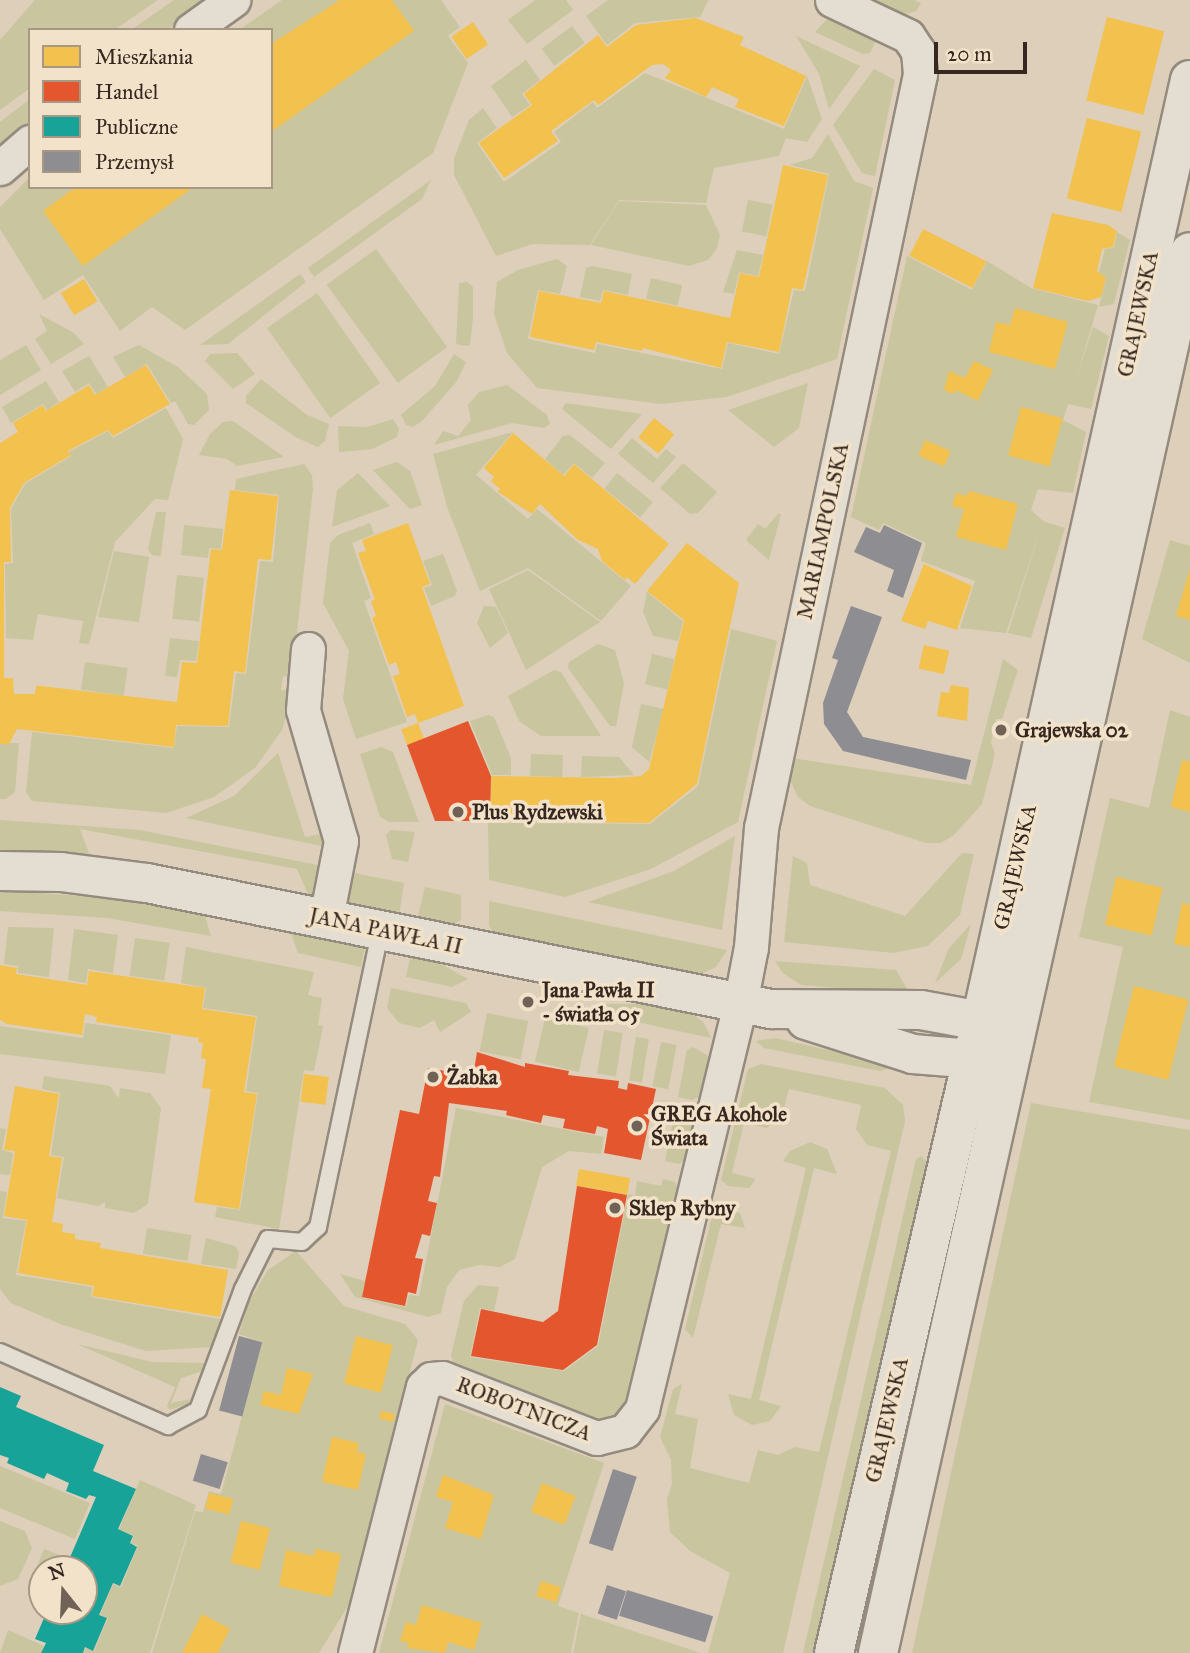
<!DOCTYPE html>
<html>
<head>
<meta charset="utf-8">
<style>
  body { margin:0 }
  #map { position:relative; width:1190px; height:1653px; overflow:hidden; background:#ddcfba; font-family:"IM FELL Great Primer",serif }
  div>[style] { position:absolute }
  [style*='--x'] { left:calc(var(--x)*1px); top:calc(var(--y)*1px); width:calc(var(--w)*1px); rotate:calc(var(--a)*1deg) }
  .green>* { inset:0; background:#c9c59f; transform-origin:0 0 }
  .homes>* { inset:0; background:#f2c14e; transform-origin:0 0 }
  .shops>* { inset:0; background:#e4572e }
  .public>* { inset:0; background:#17a398 }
  .industry>* { inset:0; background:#8d8d92; transform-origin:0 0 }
  .roads { filter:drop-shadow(2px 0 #948b7e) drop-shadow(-2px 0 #948b7e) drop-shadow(0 2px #948b7e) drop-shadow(0 -2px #948b7e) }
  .lane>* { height:16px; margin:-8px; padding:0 8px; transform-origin:8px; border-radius:8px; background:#e4ddd2 }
  .street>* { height:33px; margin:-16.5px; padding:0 16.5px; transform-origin:16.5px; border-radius:16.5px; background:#e4ddd2 }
  .secondary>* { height:38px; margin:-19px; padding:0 19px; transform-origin:19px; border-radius:19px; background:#e4ddd2 }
  .dots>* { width:19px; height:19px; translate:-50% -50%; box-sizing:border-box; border:4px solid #f2e2c9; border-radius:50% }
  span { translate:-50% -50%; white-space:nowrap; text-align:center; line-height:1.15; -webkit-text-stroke:7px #f2e2c9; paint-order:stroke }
  .street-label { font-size:21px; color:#362820 }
  .poi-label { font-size:21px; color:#362820; font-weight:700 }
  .left { translate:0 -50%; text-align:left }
  .legend { position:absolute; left:28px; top:28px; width:245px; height:161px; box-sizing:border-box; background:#f2e2c9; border:2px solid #a79885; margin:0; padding:9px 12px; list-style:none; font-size:21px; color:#362820 }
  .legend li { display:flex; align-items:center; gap:14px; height:35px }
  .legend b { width:35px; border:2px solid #a79885 }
  .north { position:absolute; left:28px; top:1555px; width:70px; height:70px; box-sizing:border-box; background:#f2e2c9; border:2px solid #a79885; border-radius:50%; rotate:342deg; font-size:19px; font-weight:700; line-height:28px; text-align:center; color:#362820 }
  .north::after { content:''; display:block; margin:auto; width:24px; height:32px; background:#706256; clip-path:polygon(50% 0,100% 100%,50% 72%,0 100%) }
  .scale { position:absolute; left:934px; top:42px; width:93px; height:32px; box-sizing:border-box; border:4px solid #362820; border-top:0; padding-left:9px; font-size:21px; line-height:24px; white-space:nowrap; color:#362820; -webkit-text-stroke:5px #f2e2c9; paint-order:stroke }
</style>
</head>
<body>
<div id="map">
  <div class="green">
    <div style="clip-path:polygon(35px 0,158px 0,114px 30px,30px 30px,30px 88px,0 110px,0 40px)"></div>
    <div style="clip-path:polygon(174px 0,210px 0,166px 30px,131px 30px)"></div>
    <div style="clip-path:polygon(282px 0,441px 0,460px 27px,448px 36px,468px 63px,433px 153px,185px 330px,152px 307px,120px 331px,83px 275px,44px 300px,0 229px,0 207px,30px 177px,30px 187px,271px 187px,271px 30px,239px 30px)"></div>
    <div style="clip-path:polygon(535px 0,566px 0,573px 10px,527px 44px,508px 20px)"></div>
    <div style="clip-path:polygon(608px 0,707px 0,708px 1px,700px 17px,635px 23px,607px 45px,586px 16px)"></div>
    <div style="clip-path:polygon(865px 0,914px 0,921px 3px,916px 11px,899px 16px)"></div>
    <div style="clip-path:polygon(831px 15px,878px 36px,870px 53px,863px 54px,815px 32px)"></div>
    <div style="left:572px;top:26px;width:21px;height:38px;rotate:53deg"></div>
    <div style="clip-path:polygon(796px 36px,860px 66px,829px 109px,819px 74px)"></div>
    <div style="clip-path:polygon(526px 60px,540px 80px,522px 94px,530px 105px,512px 117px,491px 86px)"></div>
    <div style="clip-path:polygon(874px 69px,895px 80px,875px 176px,862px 173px,833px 125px)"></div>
    <div style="clip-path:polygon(645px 73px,784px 129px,807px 76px,822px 119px,807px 142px,786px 138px,779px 156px,714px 168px,706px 203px,619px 200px,590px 245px,533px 244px,496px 256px,454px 175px,454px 159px,469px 120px,483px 108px,497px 128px,477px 143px,504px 182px,561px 142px,554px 132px,593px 102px,597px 108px)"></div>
    <div style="clip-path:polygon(30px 99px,30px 124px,0 150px,0 122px)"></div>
    <div style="clip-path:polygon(828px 134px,854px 181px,873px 188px,837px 359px,727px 397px,661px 404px,537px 388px,507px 353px,494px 314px,497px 282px,518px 270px,557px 259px,567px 266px,560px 294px,538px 290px,528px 339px,595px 353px,597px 344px,722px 369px,728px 343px,779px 354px,794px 290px,805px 291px,829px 174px,790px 165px,812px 158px)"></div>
    <div style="clip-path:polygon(431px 180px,422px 199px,314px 277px,308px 268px)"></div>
    <div style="left:748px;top:200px;width:25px;height:32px;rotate:11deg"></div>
    <div style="clip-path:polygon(619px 201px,706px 205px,720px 235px,716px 250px,708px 260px,689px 266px,591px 245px)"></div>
    <div style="clip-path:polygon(1117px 232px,1130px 240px,1114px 304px,1099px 307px,1106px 278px,1099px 272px,1105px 249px,1114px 248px)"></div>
    <div style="left:376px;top:249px;width:121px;height:61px;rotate:54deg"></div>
    <div style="clip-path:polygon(737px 250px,763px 255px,758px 276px,739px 272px,734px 294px,723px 292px)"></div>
    <div style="clip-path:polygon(907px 256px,972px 290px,987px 261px,1031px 288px,1098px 305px,1075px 383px,1093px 327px,1109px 336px,1091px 409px,1068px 404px,1063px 420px,1086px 432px,1073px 493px,1038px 489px,1031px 510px,1043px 521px,1065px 528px,1031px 638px,1008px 633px,1041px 527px,1006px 633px,960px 628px,975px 581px,921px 561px,926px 543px,883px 523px,879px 530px,851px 517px)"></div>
    <div style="clip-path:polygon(592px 266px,632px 274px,628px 295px,603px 290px,600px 301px,580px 297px,586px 268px)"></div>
    <div style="clip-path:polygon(300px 274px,306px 282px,228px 344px,200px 345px)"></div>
    <div style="left:651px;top:278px;width:32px;height:21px;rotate:13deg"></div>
    <div style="clip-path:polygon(467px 282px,473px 287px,473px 318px,470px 345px,465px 346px,456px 344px,459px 283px)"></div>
    <div style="left:317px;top:293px;width:110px;height:61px;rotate:55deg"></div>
    <div style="clip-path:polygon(39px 314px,74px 333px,84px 344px,51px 364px,35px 339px,47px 331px)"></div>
    <div style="clip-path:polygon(26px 345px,41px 370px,0 395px,0 360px)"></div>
    <div style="clip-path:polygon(139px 345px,178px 367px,207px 394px,209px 410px,194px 425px,188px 424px,175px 401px,171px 403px,147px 364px,125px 377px,113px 357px)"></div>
    <div style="clip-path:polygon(237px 353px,255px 374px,233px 389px,205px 361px,210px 354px)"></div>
    <div style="clip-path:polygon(454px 354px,466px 362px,457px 381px,422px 421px,413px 427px,406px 425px,401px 415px,435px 386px)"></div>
    <div style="clip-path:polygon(89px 356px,108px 387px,96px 394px,89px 383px,75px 392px,62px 371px)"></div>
    <div style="clip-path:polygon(261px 379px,307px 415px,329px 424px,325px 441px,318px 447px,297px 438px,246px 403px,246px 396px)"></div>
    <div style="clip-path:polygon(46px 381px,59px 402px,47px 410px,43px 404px,11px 423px,2px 407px)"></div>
    <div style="clip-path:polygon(808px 383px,799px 428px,774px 447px,728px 410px)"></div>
    <div style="clip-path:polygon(507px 385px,547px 415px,550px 424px,544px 428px,512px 423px,434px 445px,443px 431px,458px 436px,471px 420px,468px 405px,479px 392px)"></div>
    <div style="clip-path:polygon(566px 403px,642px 414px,611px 449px,562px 409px)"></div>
    <div style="clip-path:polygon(166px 408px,183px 439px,168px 500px,155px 499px,115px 542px,89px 644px,79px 643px,83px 621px,38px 614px,33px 640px,6px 638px,5px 564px,13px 563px,11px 509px,25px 484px,71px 456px,69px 452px,108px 431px,113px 438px)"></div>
    <div style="clip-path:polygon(393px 419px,399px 429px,397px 437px,372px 449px,339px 452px,338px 426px,367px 427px)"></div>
    <div style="clip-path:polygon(233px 421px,283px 456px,283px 457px,237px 466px,227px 459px,199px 455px,210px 434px,223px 422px)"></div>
    <div style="clip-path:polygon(513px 432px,476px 475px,528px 519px,537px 509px,631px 586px,601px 621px,528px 568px,480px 591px,447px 507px,433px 454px)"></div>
    <div style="clip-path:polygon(570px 435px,605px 463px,592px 478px,574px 463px,563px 475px,545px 459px,563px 436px)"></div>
    <div style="clip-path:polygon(632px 438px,657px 459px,666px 449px,676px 457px,653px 483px,618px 454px)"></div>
    <div style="clip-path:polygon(397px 462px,410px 471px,422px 505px,410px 509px,373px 470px)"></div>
    <div style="clip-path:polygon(683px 463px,717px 492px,698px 513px,690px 514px,660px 488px)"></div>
    <div style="clip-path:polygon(304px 464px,312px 475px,313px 489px,292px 677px,283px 676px,281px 690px,290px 691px,288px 709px,282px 730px,255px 768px,214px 797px,166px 813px,32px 801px,26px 792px,32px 732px,174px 748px,177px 726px,229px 727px,236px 673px,246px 674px,260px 561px,273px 562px,279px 495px,235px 490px,236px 479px)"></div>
    <div style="clip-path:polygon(358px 473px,390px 506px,332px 527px,337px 490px)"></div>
    <div style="left:617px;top:473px;width:46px;height:20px;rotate:39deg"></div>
    <div style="clip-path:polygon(156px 512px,166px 512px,161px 556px,152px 555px,148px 549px)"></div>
    <div style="clip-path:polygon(778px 514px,781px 514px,769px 560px,746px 540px,758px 524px,765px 529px)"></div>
    <div style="clip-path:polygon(370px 523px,374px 534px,352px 543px,371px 598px,364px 601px,407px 722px,356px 739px,343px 699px,349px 651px,323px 603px,330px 543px,338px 535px)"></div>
    <div style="clip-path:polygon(184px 525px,223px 529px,221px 549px,209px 548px,208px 558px,181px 555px)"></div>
    <div style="clip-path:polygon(1170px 540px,1190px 546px,1190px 663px,1142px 639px)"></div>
    <div style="clip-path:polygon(114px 551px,149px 557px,139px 622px,98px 617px)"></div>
    <div style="clip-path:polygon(443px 554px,457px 591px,455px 596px,431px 606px,424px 588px,432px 585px,423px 561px)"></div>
    <div style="clip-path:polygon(528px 570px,600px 622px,526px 670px,489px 589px)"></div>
    <div style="left:177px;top:575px;width:27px;height:44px;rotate:6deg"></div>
    <div style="clip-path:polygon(647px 592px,683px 621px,678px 641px,653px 636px,643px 612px)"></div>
    <div style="clip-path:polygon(484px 606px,496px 607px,508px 633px,490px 648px,477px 623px)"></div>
    <div style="clip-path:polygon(731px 629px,777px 641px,738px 822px,651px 869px,565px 897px,489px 880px,488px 823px,650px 824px,698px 786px)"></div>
    <div style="clip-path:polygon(170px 638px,199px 641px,196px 661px,180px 660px,177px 677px,165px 676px)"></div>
    <div style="clip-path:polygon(598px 644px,615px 650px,624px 683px,616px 726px,610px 726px,568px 668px,569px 662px)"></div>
    <div style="left:652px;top:654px;width:23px;height:31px;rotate:13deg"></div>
    <div style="clip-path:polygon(1003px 659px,1018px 670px,1002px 719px,996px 719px,991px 743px,995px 754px,982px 804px,954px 835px,941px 843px,926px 843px,810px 806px,798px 797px,791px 782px,791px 758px,971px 785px)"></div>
    <div style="left:85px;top:662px;width:43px;height:28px;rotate:8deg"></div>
    <div style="clip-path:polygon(554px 670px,561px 672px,601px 736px,541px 736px,519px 721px,508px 696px)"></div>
    <div style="clip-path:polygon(641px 704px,664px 709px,649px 762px,632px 747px)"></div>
    <div style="clip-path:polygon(1170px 710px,1190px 717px,1190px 1120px,1089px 1102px,1123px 947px,1079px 937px,1110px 798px,1149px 808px)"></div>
    <div style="clip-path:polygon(488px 715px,494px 717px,511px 758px,511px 775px,492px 775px,470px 721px)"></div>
    <div style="clip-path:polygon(0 743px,19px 743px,15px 792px,6px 799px,0 799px)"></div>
    <div style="clip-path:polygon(381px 747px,393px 752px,419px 822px,389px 822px,380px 817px,360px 754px)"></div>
    <div style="clip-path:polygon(278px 753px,305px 837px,326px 833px,326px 847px,186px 818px,234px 796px)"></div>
    <div style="left:531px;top:754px;width:32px;height:22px;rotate:2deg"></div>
    <div style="clip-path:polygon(582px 756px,619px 757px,634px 775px,581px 777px)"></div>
    <div style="clip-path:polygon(0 820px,139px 830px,323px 866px,314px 894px,309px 896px,297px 869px,80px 829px,90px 856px,0 853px)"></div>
    <div style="clip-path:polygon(391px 830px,415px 832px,408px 862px,392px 859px,386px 835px)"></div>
    <div style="clip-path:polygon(735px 836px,722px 930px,588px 902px,674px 871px)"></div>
    <div style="clip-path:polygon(962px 853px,974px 854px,960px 915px,928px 946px,894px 953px,784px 942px,793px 856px,807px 863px,810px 885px,905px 916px)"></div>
    <div style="clip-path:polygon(349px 872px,404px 883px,399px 915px,351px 905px,343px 897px)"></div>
    <div style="clip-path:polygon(425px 887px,461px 895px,461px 920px,451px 926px,417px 919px)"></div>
    <div style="clip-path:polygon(0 890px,148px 901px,204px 913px,211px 936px,107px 918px,0 911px)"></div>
    <div style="clip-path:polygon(489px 901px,727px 950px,716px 967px,694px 977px,496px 936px,489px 926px)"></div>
    <div style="clip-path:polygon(971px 924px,961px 959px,935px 983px,949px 948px)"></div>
    <div style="clip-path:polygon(8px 927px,54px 928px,49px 977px,18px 973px,18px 966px,4px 964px)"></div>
    <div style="clip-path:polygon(74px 929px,118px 935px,113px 973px,88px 969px,86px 983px,68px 980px)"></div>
    <div style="clip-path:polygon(290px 930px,365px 946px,361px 967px,298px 953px)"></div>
    <div style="left:135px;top:938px;width:35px;height:38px;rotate:8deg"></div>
    <div style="clip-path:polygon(186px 947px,314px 972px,308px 995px,322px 998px,318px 1025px,323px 1026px,314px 1071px,304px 1070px,279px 1229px,215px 1217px,217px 1207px,240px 1210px,258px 1093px,246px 1091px,257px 1016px,203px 1008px,206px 988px,181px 983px)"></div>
    <div style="clip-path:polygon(411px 954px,430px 958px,468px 979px,452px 987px,406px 977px)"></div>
    <div style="clip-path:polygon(775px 961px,896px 970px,910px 994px,801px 985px,783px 973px)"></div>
    <div style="clip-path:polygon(391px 988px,466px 1003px,471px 1012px,440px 1032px,434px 1020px,420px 1028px,399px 1023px,387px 1008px)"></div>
    <div style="clip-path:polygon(606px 1004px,650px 1004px,690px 1012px,704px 1023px,711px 1038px,618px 1018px)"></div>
    <div style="left:487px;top:1013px;width:42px;height:39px;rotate:11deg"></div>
    <div style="left:545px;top:1018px;width:45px;height:45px;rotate:13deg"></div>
    <div style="clip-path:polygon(85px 1023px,171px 1035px,165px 1074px,0 1054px,0 1026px,83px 1038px)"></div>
    <div style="left:604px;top:1030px;width:19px;height:44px;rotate:9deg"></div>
    <div style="left:636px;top:1037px;width:13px;height:44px;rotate:9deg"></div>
    <div style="clip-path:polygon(775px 1038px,898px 1066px,880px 1071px,764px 1048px,756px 1041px)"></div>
    <div style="left:661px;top:1042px;width:16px;height:45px;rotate:11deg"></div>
    <div style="clip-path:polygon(693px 1047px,710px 1057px,701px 1096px,692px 1100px,678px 1097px,687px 1050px)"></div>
    <div style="clip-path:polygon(761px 1064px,885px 1088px,903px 1105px,905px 1121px,783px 1653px,708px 1653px,730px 1573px,690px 1551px,670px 1532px,667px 1499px,672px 1484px,671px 1460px,660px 1437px,673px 1389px,682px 1384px,675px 1414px,698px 1419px,690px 1468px,749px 1483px,758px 1450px,778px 1455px,795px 1447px,819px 1452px,891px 1151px,867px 1145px,856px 1129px,861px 1105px,789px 1089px,783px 1112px,767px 1128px,744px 1123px,732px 1173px,756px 1179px,749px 1188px,728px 1186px,721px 1180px,748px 1069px)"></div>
    <div style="clip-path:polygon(44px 1076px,110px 1086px,119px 1099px,120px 1088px,150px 1093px,161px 1108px,148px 1204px,134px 1213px,105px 1208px,105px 1202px,98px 1206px,57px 1198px,64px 1157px,51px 1155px,60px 1093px,42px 1089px)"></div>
    <div style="clip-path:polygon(1031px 1103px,1190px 1130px,1190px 1653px,912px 1653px)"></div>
    <div style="clip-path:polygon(456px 1108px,604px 1137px,601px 1154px,569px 1151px,542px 1167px,515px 1259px,500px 1267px,479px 1265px,459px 1270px,447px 1287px,441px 1313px,428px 1317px,355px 1297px,340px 1274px,365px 1281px,362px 1298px,406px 1307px,409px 1295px,419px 1296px)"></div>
    <div style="clip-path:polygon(675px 1111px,690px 1113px,694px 1120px,685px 1160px,679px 1164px,665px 1161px)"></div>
    <div style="clip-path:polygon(0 1128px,6px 1129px,2px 1150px,13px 1153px,10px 1175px,0 1174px)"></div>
    <div style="clip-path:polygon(810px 1142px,827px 1149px,837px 1174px,814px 1168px,759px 1400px,781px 1406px,770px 1421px,752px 1425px,734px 1415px,728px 1394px,751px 1399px,806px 1168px,783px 1161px,790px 1151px)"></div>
    <div style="clip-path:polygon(921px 1156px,927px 1162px,814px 1653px,803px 1653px,916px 1159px)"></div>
    <div style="clip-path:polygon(962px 1173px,969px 1174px,859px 1653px,853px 1653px)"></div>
    <div style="clip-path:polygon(663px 1179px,675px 1182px,678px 1190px,627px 1404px,615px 1419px,592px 1422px,455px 1370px,451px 1355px,464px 1301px,478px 1285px,499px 1287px,494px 1311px,480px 1308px,470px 1357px,564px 1371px,598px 1346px,628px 1194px,635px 1196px,637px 1181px,661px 1186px)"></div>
    <div style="clip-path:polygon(0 1191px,7px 1192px,3px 1218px,26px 1221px,16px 1275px,92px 1287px,91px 1297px,220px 1319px,212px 1347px,146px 1351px,60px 1324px,11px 1303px,0 1289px)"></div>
    <div style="clip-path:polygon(722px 1210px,740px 1213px,745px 1228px,721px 1224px,693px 1338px,685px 1329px,713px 1212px)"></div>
    <div style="left:147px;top:1228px;width:45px;height:26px;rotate:9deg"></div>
    <div style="clip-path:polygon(206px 1238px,235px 1246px,239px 1252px,236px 1269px,201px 1264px)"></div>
    <div style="clip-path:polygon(296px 1251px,344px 1306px,405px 1324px,418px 1340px,351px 1601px,319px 1653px,152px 1653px,195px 1511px,203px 1512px,209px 1491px,221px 1494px,262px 1342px,239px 1334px,249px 1302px,268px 1270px)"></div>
    <div style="clip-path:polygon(77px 1344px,152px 1362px,205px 1363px,203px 1371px,181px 1378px,171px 1403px,190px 1399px,188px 1404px,170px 1410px,167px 1406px,175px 1387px)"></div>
    <div style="clip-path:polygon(445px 1404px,604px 1463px,558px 1606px,579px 1613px,571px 1653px,379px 1653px)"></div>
    <div style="clip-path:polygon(0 1466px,90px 1503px,75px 1539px,0 1508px)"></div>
    <div style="clip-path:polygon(140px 1480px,196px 1505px,150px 1653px,84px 1653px,86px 1648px,94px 1651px,108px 1618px,100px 1615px,113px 1584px,121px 1587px,138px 1546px,131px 1543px,134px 1536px,119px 1529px)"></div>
    <div style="clip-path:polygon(0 1521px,25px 1531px,32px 1548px,18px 1579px,0 1586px)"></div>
    <div style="clip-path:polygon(44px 1549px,67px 1558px,62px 1569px,42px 1569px,42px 1594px,28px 1588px)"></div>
    <div style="clip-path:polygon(581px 1613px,581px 1614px,701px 1653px,573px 1653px)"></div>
    <div style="clip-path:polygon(8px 1630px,44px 1646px,41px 1653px,0 1653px)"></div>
  </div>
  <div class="homes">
    <div style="clip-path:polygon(340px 0,392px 0,414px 31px,271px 132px,271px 44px)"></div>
    <div style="left:1107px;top:17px;width:59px;height:86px;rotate:14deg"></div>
    <div style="clip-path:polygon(696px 18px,744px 37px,740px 45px,806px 76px,784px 126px,735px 107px,739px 99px,712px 87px,706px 97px,665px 78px,671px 70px,663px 64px,652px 65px,598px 105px,594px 100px,551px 131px,558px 141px,504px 178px,479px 143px,532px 105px,524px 94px,598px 35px,607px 47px,636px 25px)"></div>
    <div style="left:473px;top:22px;width:27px;height:26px;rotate:56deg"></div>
    <div style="left:1087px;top:118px;width:56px;height:83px;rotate:14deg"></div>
    <div style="clip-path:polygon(783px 165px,828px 175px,803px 290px,792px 288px,779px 352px,727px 342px,721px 368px,643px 348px,642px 351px,596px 342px,594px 350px,530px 337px,539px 291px,601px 303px,604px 291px,730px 318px,740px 273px,759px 277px)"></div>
    <div style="clip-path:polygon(76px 187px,194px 187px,83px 266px,43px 211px)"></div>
    <div style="clip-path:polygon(1052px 213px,1108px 225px,1117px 231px,1113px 247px,1102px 249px,1097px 271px,1106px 278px,1101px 297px,1088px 301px,1033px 288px)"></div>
    <div style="left:923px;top:229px;width:71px;height:30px;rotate:27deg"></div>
    <div style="left:84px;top:279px;width:26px;height:27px;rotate:59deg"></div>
    <div style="clip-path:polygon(1015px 308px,1068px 322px,1055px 369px,989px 352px,996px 322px,1010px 325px)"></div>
    <div style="clip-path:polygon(974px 361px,993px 370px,978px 401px,956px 390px,954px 394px,944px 390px,949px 371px,965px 378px)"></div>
    <div style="clip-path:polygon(146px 365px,170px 404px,113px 436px,108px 430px,68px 451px,71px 455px,24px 483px,10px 508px,11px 562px,4px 562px,4px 678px,13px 678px,14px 694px,35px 694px,36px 686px,41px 686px,177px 702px,182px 662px,197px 663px,211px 549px,222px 550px,230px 490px,278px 496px,271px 560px,258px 559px,245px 673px,234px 671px,228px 726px,176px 725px,174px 747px,17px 729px,9px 744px,0 744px,0 443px,18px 432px,13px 423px,43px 405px,46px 411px,89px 385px,95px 395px)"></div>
    <div style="left:1021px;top:407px;width:43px;height:50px;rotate:15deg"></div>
    <div style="left:654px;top:418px;width:26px;height:25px;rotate:39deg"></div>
    <div style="clip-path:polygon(513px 433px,564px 476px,574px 464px,669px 544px,635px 584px,627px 577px,625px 580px,602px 561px,598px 549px,578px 540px,540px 504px,532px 514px,498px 492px,500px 489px,491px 481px,494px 477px,484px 468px)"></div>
    <div style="left:925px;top:440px;width:28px;height:17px;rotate:23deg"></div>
    <div style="clip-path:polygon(969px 491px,1018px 504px,1006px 550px,956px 537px,964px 509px,952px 506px,956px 493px,967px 496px)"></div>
    <div style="clip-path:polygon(408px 523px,430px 584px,422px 587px,464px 706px,418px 723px,415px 714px,407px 717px,393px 676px,400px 674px,396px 662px,389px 665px,372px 618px,376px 616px,371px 601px,375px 600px,358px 553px,366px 551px,362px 540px)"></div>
    <div style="clip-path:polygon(687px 543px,739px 583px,697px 784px,649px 823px,490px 821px,491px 776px,615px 778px,641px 776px,649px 769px,684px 620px,647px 591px)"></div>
    <div style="clip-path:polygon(924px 564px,972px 586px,957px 630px,928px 621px,925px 629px,901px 621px)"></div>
    <div style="clip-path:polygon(1189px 572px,1190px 572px,1190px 620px,1176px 616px)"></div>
    <div style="left:924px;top:645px;width:26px;height:24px;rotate:13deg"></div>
    <div style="clip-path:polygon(951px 685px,969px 688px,967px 721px,937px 716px,941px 692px,949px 693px)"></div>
    <div style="left:418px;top:723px;width:17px;height:18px;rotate:69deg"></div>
    <div style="clip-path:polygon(1182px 760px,1190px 762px,1190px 812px,1171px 807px)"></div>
    <div style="left:1116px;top:877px;width:48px;height:49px;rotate:13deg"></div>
    <div style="clip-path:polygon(1182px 903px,1190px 905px,1190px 947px,1174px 944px)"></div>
    <div style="clip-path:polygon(0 965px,17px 968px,16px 974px,87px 985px,89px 971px,205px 988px,202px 1009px,256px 1017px,244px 1092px,257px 1094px,239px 1209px,194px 1202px,211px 1089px,202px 1088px,206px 1059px,201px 1058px,203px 1043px,198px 1042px,199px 1038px,96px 1022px,97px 1017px,85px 1014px,82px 1035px,7px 1024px,0 1020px)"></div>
    <div style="left:1134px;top:986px;width:56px;height:83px;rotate:14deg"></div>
    <div style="left:304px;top:1074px;width:25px;height:28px;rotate:7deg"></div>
    <div style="clip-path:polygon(15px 1086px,59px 1094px,49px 1156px,62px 1158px,52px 1222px,63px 1224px,62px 1232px,75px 1234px,75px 1239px,101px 1243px,100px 1248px,228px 1270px,220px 1317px,92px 1296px,94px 1286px,18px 1273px,27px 1220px,4px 1216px,15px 1151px,4px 1150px)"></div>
    <div style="left:579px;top:1169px;width:52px;height:17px;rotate:10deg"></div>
    <div style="left:356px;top:1336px;width:38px;height:49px;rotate:14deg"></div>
    <div style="clip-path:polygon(287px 1368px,313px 1374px,299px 1414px,260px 1405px,264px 1391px,281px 1395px)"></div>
    <div style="left:381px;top:1411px;width:14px;height:8px;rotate:12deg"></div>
    <div style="clip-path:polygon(332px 1437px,359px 1443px,357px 1452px,366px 1454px,358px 1490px,322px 1482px)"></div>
    <div style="clip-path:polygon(443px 1475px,494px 1495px,481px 1539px,445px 1528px,453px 1502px,436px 1497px)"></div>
    <div style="left:542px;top:1483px;width:36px;height:31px;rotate:21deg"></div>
    <div style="left:209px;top:1493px;width:25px;height:16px;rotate:14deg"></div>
    <div style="left:241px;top:1521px;width:30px;height:43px;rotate:14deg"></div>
    <div style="clip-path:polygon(315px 1549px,341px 1554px,332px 1597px,279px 1586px,286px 1550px,314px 1556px)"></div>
    <div style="left:541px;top:1581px;width:21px;height:16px;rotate:17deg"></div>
    <div style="clip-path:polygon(422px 1605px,482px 1623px,474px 1650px,448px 1642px,445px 1653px,407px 1648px,409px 1643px,400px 1641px,406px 1622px,416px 1625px)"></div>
    <div style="clip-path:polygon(202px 1614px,230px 1629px,218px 1653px,182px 1653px)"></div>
  </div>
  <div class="shops">
    <div style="clip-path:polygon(468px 721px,491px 776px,490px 821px,435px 821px,407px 745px)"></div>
    <div style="clip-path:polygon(477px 1052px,525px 1067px,525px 1063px,569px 1071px,568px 1075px,619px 1081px,618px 1088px,627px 1090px,628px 1083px,656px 1089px,641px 1160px,604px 1153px,608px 1129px,597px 1126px,595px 1134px,563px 1128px,565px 1119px,543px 1115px,541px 1123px,506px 1115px,507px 1111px,449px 1103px,440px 1177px,434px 1176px,428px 1201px,437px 1203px,430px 1236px,422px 1234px,415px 1258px,423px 1259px,416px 1294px,408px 1292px,405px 1306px,362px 1297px,400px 1110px,419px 1114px,428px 1068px,473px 1076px)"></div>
    <div style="clip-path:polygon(577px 1186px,627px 1195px,597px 1345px,563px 1370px,471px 1356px,481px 1309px,543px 1322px,558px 1311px)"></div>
  </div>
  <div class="public">
    <div style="clip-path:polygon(0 1387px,21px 1396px,16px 1407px,104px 1445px,93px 1471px,136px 1489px,118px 1529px,133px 1536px,130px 1543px,137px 1547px,120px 1586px,113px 1583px,99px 1615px,107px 1618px,93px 1651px,85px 1647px,83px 1653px,41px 1653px,46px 1643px,35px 1639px,47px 1611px,84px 1611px,84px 1569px,65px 1569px,96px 1497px,89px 1495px,86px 1499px,66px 1491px,69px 1483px,47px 1473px,44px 1479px,7px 1463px,9px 1458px,0 1455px)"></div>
  </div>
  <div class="industry">
    <div style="clip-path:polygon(884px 525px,922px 543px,903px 598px,887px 591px,894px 570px,854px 552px,866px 527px,880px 533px)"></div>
    <div style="clip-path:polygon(851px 606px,882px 617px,847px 712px,863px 737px,971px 760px,966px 780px,843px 751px,824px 724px,823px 703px,838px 660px,832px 658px)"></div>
    <div style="left:239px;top:1336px;width:24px;height:77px;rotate:15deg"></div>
    <div style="left:201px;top:1454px;width:28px;height:28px;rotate:17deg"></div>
    <div style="left:613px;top:1469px;width:25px;height:78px;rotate:18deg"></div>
    <div style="left:607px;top:1585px;width:20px;height:30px;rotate:18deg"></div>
    <div style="left:627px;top:1590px;width:90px;height:27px;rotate:17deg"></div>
  </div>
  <div class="roads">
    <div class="lane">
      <div style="--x:0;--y:1352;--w:184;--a:23.8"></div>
      <div style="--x:168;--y:1426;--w:34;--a:-28"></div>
      <div style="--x:198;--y:1410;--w:129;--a:-69.6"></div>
      <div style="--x:243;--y:1289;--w:56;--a:-63.4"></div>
      <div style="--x:268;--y:1239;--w:34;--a:5"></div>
      <div style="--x:302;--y:1242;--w:22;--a:-43"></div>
      <div style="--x:318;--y:1227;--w:305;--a:-78.1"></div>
    </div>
    <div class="street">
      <div style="--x:191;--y:30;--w:52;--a:-35.5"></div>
      <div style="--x:0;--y:168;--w:40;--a:-41"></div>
      <div style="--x:308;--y:649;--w:61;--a:94.7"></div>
      <div style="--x:303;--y:710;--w:136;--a:73.8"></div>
      <div style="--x:341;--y:841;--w:78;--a:101"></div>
      <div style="--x:355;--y:1653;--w:275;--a:-75.7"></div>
      <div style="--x:423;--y:1387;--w:11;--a:-45"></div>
      <div style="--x:431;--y:1379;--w:11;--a:-5"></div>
      <div style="--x:442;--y:1378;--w:166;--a:21.2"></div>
      <div style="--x:597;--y:1438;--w:29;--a:-14"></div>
      <div style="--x:625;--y:1431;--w:28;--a:-52"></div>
      <div style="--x:642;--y:1409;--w:417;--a:-76.4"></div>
      <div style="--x:740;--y:1004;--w:58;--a:-79.1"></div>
      <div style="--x:751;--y:947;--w:119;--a:-85.2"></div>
      <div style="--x:761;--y:828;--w:771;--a:-78.09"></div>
      <div style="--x:920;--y:74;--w:23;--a:-95"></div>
      <div style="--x:918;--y:51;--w:18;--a:-124"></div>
      <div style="--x:908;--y:36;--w:84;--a:-154.7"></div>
    </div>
    <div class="secondary">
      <div style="--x:0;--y:871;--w:61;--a:0.9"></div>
      <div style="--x:61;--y:872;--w:87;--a:7.3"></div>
      <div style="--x:147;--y:883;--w:637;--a:11.42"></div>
      <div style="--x:771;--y:1009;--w:150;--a:0.4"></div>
      <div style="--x:921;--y:1010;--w:61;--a:10.4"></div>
      <div style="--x:981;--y:1021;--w:25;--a:40"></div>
      <div style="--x:806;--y:1020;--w:112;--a:17.6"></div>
      <div style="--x:913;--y:1054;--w:59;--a:4.8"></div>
      <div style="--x:972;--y:1059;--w:24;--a:-12"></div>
      <div style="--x:834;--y:1653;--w:649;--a:-76.91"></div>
      <div style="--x:981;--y:1021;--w:964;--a:-77.48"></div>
      <div style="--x:878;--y:1653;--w:1435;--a:-77.45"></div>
    </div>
  </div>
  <div class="dots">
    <div style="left:1001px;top:730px;background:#706256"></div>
    <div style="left:458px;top:812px;background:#706256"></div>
    <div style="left:528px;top:1002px;background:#706256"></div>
    <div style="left:433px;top:1077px;background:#706256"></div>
    <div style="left:637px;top:1126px;background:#706256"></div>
    <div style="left:615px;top:1208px;background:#706256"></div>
  </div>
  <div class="street-label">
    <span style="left:1138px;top:314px;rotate:-78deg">GRAJEWSKA</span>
    <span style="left:823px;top:531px;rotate:-78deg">MARIAMPOLSKA</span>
    <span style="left:1015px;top:867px;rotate:-77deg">GRAJEWSKA</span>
    <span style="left:386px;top:931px;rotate:12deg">JANA PAWŁA II</span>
    <span style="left:524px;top:1409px;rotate:21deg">ROBOTNICZA</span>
    <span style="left:887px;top:1420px;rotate:-77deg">GRAJEWSKA</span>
  </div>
  <div class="poi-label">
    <span class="left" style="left:1015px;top:730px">Grajewska 02</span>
    <span class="left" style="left:472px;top:812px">Plus Rydzewski</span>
    <span class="left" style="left:542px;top:1002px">Jana Pawła II<br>- światła 05</span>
    <span class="left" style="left:447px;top:1077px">Żabka</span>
    <span class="left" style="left:651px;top:1126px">GREG Akohole<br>Świata</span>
    <span class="left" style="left:629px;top:1208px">Sklep Rybny</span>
  </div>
  <ul class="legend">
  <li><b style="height:19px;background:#f2c14e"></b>Mieszkania</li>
  <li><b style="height:19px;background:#e4572e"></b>Handel</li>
  <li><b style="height:19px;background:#17a398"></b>Publiczne</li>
  <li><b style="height:19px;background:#8d8d92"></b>Przemysł</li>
  </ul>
  <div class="north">N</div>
  <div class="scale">20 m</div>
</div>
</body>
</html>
